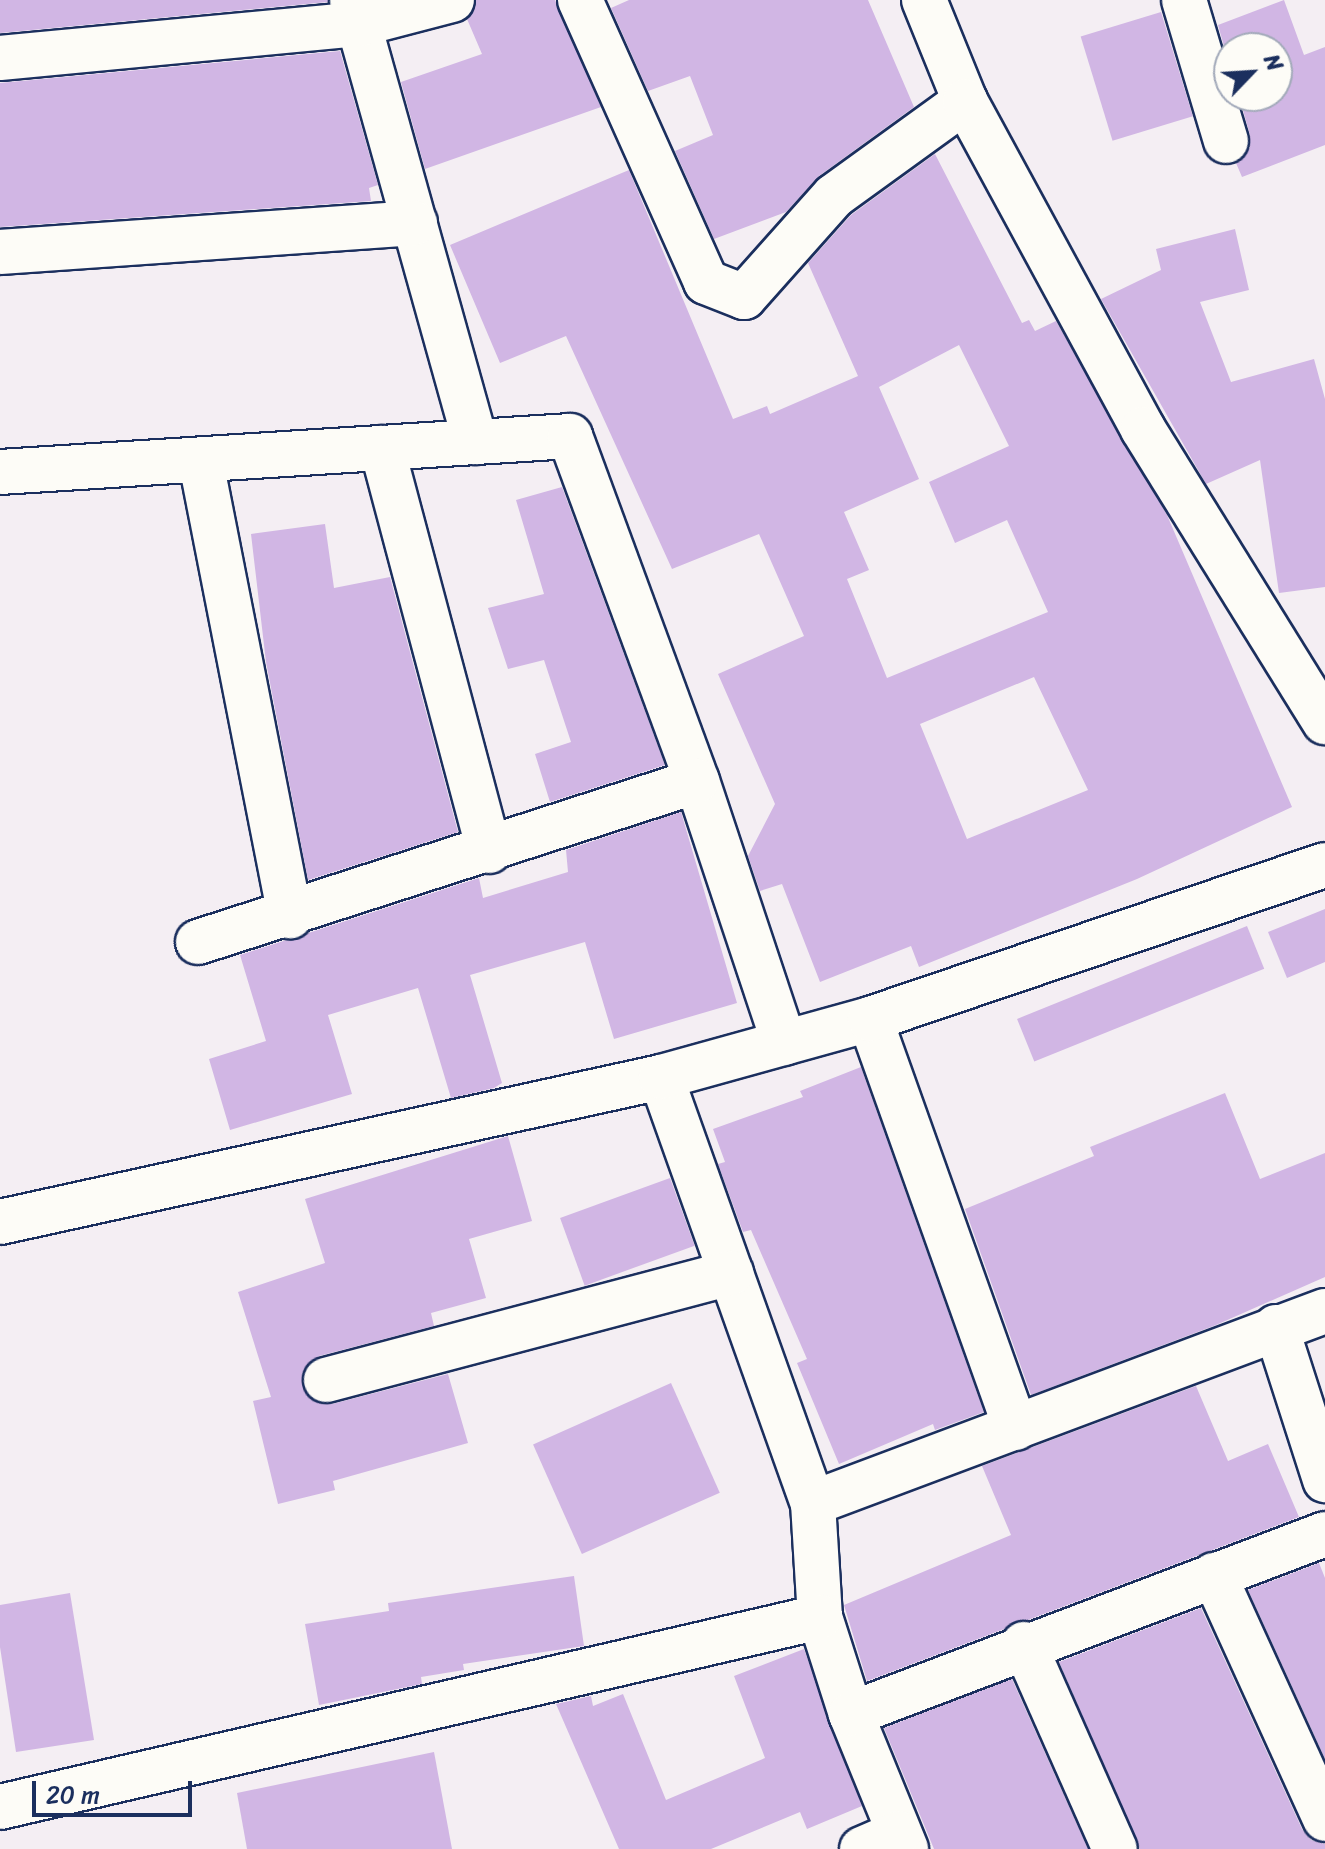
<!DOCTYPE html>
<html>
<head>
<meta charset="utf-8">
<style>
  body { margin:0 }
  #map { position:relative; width:1325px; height:1849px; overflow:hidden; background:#f4eef3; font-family:Sriracha,sans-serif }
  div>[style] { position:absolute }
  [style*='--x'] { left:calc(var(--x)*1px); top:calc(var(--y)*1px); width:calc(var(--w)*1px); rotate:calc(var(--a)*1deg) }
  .building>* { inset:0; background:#d1b6e4; transform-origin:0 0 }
  .roads { filter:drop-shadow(2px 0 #1b2f5e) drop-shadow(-2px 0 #1b2f5e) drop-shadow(0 2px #1b2f5e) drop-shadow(0 -2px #1b2f5e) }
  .minor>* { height:44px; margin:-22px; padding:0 22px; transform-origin:22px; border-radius:22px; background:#fdfcf7 }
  span { translate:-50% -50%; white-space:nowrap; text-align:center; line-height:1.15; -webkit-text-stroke:8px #fdfcf7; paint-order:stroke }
  .north { position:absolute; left:1213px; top:32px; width:80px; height:80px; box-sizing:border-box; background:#fdfcf7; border:2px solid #a3aaba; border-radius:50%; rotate:65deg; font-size:22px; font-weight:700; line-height:32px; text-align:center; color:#1b2f5e }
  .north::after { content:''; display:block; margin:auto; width:28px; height:36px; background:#1b2f5e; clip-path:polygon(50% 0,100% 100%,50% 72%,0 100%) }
  .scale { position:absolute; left:32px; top:1781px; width:160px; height:36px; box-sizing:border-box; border:4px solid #1b2f5e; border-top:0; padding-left:10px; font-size:24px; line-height:28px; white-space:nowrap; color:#1b2f5e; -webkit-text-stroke:6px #fdfcf7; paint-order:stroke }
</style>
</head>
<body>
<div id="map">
  <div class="building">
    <div style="clip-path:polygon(0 0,328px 0,328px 2px,0 33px)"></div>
    <div style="clip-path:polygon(476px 0,555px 0,601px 107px,425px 169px,401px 82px,482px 54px,467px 19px)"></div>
    <div style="clip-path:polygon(629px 0,868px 0,914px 107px,819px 176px,786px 212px,714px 239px,675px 151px,713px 135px,690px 76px,648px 91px,611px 8px)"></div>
    <div style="clip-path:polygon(1284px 0,1304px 55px,1325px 47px,1325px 145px,1242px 177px,1236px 163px,1250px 148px,1250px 135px,1239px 96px,1277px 96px,1277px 48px,1229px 48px,1229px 64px,1218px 25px)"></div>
    <div style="left:1161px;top:12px;width:109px;height:84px;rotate:73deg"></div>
    <div style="clip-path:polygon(340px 51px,378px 185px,369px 188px,371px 201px,0 227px,0 83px)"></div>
    <div style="clip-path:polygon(evenodd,935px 154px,1022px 323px,1029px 320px,1035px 331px,1056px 321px,1167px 515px,1292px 807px,1137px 879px,919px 967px,911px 946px,820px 982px,782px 884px,760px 891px,748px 856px,775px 804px,718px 674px,804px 636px,759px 534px,672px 569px,566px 336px,500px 363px,450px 245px,629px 170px,733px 419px,767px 406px,770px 414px,858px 376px,808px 263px,851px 215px,935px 154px,959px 345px,1009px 446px,929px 482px,955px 543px,1007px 520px,1048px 612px,887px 678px,847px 579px,869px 570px,844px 512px,919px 479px,879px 387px,959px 345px,935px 154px,1034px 677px,1088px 790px,967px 839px,920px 724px,1034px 677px)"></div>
    <div style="clip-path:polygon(1235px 229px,1249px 290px,1200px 302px,1231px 382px,1314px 359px,1325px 399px,1325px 587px,1279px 593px,1260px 460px,1206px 484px,1101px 299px,1161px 270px,1156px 249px)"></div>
    <div style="clip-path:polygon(562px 487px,665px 765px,550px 802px,535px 754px,571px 742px,544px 660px,508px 669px,488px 608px,544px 594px,516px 500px)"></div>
    <div style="clip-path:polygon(325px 524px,334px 588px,390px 577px,458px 832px,308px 880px,266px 662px,251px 534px)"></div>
    <div style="clip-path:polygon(681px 812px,737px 1003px,614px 1039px,585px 942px,470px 975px,502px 1083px,494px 1088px,451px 1098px,418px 988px,328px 1015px,352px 1094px,230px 1130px,209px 1059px,266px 1041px,240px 955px,479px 878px,483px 898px,568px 872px,566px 850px)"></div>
    <div style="clip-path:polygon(1325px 909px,1325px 962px,1287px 978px,1268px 932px)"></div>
    <div style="left:1247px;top:926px;width:46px;height:248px;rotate:68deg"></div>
    <div style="clip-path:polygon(861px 1067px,984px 1412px,935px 1430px,933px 1424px,839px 1464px,797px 1363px,807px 1359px,751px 1230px,743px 1232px,718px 1164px,725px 1162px,713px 1129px,803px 1097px,800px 1091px)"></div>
    <div style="clip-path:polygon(1225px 1093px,1260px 1179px,1325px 1153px,1325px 1277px,1216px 1325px,1031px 1395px,965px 1209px,1094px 1156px,1090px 1147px)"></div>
    <div style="clip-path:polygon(508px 1136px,532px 1221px,469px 1239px,486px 1298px,431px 1313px,434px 1326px,319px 1356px,302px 1374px,308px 1397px,332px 1404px,448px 1374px,468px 1443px,333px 1481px,335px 1490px,278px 1504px,253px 1401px,271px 1397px,238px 1292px,325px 1263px,305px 1199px)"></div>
    <div style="left:670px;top:1178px;width:72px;height:117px;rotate:70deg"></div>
    <div style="left:671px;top:1383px;width:120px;height:151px;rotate:66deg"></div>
    <div style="clip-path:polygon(1196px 1386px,1228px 1461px,1268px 1444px,1299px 1517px,867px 1681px,844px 1605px,1011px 1535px,982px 1466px)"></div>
    <div style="clip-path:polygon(1319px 1563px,1325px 1578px,1325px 1759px,1248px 1590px)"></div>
    <div style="clip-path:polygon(574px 1576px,584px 1646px,463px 1664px,464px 1670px,421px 1677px,422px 1684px,319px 1705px,305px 1624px,389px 1611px,388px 1603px)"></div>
    <div style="clip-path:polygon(70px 1593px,94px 1740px,16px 1752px,0 1647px,0 1605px)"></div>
    <div style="clip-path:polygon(1201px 1608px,1302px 1829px,1311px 1840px,1325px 1844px,1325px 1849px,1140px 1849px,1059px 1662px)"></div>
    <div style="clip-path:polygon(804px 1649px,862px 1806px,807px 1829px,800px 1812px,711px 1849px,619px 1849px,556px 1704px,591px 1696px,593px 1706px,623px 1694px,666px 1800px,765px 1758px,734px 1676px)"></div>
    <div style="clip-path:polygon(1012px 1679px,1088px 1849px,934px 1849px,884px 1728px)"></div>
    <div style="clip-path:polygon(434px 1752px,452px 1849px,247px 1849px,237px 1793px)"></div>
  </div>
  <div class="roads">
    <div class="minor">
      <div style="--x:352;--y:0;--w:459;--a:74.4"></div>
      <div style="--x:580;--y:0;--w:309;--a:65.9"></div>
      <div style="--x:706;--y:282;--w:41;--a:21.5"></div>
      <div style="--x:744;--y:297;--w:135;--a:-48.3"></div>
      <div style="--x:834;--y:196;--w:162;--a:-35.9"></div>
      <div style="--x:924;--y:0;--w:109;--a:67.9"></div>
      <div style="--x:965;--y:101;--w:373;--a:61.5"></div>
      <div style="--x:1143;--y:429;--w:345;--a:58.2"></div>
      <div style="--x:1184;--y:0;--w:147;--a:73.4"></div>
      <div style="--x:0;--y:58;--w:362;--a:-5.4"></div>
      <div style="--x:360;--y:24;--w:95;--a:-14.6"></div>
      <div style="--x:0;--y:252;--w:416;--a:-4"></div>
      <div style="--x:382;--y:448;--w:417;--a:75.1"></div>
      <div style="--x:201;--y:462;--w:463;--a:78.9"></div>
      <div style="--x:0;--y:472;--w:571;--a:-3.61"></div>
      <div style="--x:570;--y:436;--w:368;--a:69.8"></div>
      <div style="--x:697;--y:781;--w:276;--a:71.6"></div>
      <div style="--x:198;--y:942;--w:524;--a:-17.88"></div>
      <div style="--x:870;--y:1019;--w:434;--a:70.4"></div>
      <div style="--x:661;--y:1077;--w:452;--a:70.4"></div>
      <div style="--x:813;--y:1503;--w:114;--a:86.5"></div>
      <div style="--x:820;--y:1617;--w:102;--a:72.3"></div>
      <div style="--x:851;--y:1714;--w:146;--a:67.8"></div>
      <div style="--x:0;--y:1222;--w:677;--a:-12.37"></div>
      <div style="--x:661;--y:1077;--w:217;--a:-15.5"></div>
      <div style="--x:870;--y:1019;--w:480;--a:-18.7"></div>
      <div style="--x:1276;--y:1327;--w:161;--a:72.2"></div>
      <div style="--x:326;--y:1380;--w:419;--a:-14.8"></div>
      <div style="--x:813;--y:1503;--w:547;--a:-20.56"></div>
      <div style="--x:1214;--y:1575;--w:268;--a:65.5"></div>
      <div style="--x:1024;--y:1644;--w:224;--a:66.1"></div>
      <div style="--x:851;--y:1714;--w:507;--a:-20.79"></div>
      <div style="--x:0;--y:1807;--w:842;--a:-13.05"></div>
      <div style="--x:862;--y:1849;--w:40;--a:-23.4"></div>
    </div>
  </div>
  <div class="north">N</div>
  <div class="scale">20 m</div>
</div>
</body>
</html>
